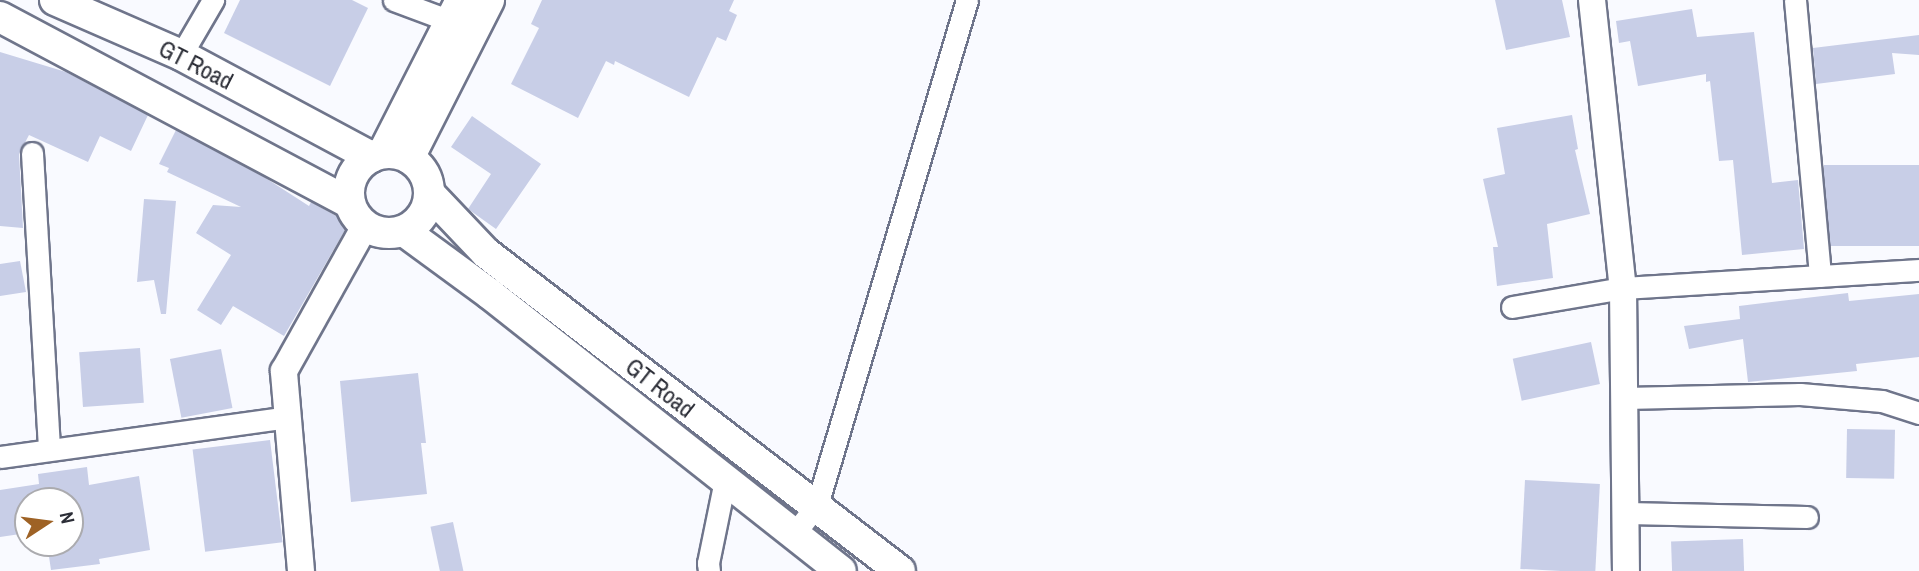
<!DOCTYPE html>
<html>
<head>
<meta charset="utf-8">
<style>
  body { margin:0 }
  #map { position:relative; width:1919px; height:571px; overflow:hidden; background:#f9faff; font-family:"Archivo Narrow",sans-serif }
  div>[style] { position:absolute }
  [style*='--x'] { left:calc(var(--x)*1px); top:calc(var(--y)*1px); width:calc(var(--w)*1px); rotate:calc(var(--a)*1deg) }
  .building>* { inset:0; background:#c8cee7; transform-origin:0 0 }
  .roads { filter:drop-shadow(2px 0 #6f758b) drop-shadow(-2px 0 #6f758b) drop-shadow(0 2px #6f758b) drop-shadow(0 -2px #6f758b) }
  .minor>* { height:21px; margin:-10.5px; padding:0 10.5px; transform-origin:10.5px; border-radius:10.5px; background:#fff }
  .tertiary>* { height:26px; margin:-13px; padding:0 13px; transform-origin:13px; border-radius:13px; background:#fff }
  .secondary>* { height:30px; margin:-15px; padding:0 15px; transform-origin:15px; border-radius:15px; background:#fff }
  .secondary>.ring { margin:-15px; padding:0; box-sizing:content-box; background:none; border:30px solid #fff; border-radius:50% }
  span { translate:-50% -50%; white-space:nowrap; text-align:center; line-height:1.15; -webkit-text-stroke:6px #fff; paint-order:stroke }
  .street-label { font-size:24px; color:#2c2e37 }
  .north { position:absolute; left:14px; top:487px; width:70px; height:70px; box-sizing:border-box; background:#fff; border:2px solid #ababaf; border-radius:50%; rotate:77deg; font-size:19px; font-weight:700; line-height:28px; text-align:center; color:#2c2e37 }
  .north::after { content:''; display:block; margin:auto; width:24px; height:32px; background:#9e6225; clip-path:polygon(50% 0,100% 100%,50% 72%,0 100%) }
</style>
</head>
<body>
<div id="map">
  <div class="building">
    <div style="clip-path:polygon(240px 0,352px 0,368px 8px,330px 86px,224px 33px)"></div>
    <div style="clip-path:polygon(542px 0,734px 0,729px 11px,737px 15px,726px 41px,717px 37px,689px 97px,615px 61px,614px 65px,606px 61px,578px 118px,511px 84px,539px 28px,531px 24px)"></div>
    <div style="clip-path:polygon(1495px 0,1562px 0,1570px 37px,1506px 50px)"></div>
    <div style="clip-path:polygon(1692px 9px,1697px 37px,1754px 32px,1772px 183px,1798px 180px,1804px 249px,1742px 255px,1733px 160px,1719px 161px,1710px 81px,1706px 82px,1706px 74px,1638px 86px,1630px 41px,1619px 43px,1616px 21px)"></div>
    <div style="clip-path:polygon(1919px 35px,1919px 55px,1892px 53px,1895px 74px,1816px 84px,1813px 48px)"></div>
    <div style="clip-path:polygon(0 52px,66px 72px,148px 115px,131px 151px,100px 136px,88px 162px,29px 135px,19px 154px,23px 228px,0 226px)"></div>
    <div style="clip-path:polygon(1572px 115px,1578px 149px,1575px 150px,1590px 214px,1547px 224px,1553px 278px,1497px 286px,1493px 247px,1498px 247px,1483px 179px,1505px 174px,1497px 128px)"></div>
    <div style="clip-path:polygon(472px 116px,541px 164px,496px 229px,468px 209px,491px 174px,451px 147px)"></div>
    <div style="clip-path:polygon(176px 130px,264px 177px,309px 206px,311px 202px,349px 223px,284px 336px,233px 306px,221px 325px,197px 310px,231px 255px,196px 233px,213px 205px,241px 207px,167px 172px,169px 168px,159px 164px)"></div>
    <div style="left:1919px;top:165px;width:81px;height:95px;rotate:90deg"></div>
    <div style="clip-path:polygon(144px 199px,176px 201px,166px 314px,161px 314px,154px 280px,137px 282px)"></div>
    <div style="clip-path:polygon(20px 261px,26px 292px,0 296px,0 264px)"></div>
    <div style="clip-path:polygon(1848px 293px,1849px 301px,1919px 294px,1919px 357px,1856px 364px,1857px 371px,1748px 382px,1743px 339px,1689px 349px,1684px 326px,1740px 319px,1739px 306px)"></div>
    <div style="left:1591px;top:342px;width:43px;height:80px;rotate:78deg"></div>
    <div style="left:140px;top:348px;width:55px;height:61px;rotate:86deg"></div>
    <div style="left:221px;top:349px;width:60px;height:52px;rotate:79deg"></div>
    <div style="clip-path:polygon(418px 373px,426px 443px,421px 443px,427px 494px,351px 502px,340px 381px)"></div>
    <div style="left:1847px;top:429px;width:48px;height:49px;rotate:1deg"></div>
    <div style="left:270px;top:440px;width:103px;height:78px;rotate:83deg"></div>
    <div style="clip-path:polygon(87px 467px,89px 485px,139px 476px,150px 550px,99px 559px,100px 564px,51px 570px,47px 543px,70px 543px,70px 501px,22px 501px,27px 533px,0 537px,0 490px,39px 484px,38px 474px)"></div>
    <div style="left:1525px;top:480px;width:75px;height:89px;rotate:3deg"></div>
    <div style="left:453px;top:522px;width:50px;height:23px;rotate:78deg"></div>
    <div style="left:1743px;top:539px;width:32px;height:72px;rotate:88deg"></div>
  </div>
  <div class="roads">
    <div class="minor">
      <div style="--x:394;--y:0;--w:72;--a:20.5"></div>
      <div style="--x:1795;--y:0;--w:277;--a:84.8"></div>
      <div style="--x:181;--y:55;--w:64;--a:-59.8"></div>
      <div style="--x:32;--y:153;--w:295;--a:86.7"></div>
      <div style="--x:1512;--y:307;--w:113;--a:-9.7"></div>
      <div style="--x:1623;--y:288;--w:297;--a:-3.5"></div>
      <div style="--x:1625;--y:398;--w:175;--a:-1.3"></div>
      <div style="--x:1800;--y:394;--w:82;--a:4.9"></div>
      <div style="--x:1882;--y:401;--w:39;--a:18"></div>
      <div style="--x:0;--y:457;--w:291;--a:-7.9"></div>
      <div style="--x:1627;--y:513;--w:180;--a:1.3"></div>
      <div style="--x:794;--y:534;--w:37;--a:-52"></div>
      <div style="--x:817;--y:505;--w:527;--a:-73.46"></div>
      <div style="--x:709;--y:571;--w:8;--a:-97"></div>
      <div style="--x:708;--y:563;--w:85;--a:-78.4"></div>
    </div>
    <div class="tertiary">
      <div style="--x:1592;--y:0;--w:290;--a:83.9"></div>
      <div style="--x:1623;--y:288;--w:283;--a:89.4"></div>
      <div style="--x:301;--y:571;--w:201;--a:-94.9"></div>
      <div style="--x:284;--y:371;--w:166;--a:-60.8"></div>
    </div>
    <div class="secondary">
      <div style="--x:55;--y:0;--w:137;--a:23.6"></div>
      <div style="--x:181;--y:55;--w:216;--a:28.2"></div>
      <div style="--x:0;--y:17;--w:396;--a:28"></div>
      <div class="ring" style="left:349px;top:153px;width:50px;height:50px"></div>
      <div style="--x:383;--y:153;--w:172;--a:-63"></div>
      <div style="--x:409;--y:158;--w:177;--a:-63.1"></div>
      <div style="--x:430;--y:194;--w:81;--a:46.5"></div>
      <div style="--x:486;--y:253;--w:522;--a:37.53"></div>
      <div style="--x:404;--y:231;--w:107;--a:36.2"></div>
      <div style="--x:490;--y:294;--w:447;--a:38.3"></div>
    </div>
  </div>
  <div class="street-label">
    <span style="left:196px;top:65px;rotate:27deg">GT Road</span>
    <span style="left:660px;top:388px;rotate:38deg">GT Road</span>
  </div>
  <div class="north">N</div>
</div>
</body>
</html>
